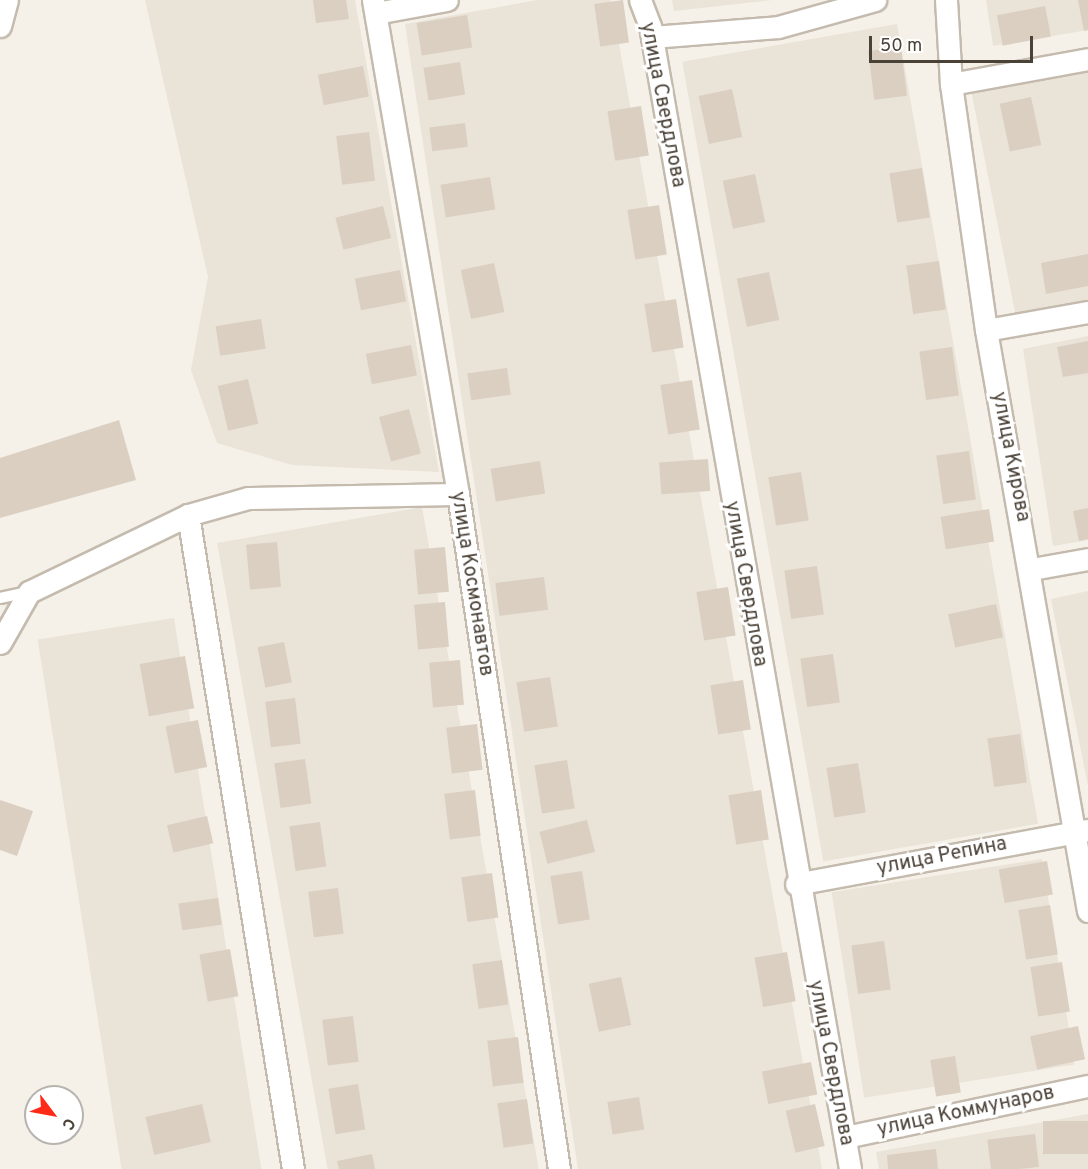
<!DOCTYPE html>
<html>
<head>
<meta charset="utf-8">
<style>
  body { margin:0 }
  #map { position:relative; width:1088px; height:1169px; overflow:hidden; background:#f5f1e9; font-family:Overpass,sans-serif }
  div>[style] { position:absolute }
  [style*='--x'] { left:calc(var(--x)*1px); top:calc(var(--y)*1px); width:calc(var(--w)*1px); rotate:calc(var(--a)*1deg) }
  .residential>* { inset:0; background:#eae3d7; transform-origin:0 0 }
  .building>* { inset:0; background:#dbcfc1; transform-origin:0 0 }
  .roads { filter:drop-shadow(2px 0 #c4bbae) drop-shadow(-2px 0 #c4bbae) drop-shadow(0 2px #c4bbae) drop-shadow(0 -2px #c4bbae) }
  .service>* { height:10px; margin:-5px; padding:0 5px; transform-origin:5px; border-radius:5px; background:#fff }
  .minor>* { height:21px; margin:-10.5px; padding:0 10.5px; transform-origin:10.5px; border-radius:10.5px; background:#fff }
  span { translate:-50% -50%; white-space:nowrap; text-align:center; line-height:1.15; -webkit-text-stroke:6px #fff; paint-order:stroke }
  .street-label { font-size:20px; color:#4a4137 }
  .north { position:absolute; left:24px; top:1085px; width:60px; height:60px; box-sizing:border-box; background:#fff; border:2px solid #b7b3af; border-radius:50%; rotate:122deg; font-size:16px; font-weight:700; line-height:24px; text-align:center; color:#4a4137 }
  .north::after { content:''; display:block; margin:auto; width:21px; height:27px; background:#ff2a17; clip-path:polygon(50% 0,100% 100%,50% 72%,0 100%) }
  .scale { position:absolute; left:869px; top:36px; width:164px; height:27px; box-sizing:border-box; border:3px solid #4a4137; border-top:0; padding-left:8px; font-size:18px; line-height:21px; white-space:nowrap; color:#4a4137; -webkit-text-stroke:4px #fff; paint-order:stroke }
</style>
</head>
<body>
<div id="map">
  <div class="residential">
    <div style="clip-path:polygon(145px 0,355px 0,439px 472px,292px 465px,217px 443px,191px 370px,208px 277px)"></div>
    <div style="clip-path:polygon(537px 0,611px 0,822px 1169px,578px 1169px,405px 24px)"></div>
    <div style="clip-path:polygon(672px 0,772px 0,674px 11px)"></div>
    <div style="clip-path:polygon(986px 0,1088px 0,1088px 30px,993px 46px)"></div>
    <div style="left:897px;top:24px;width:812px;height:218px;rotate:80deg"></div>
    <div style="clip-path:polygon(1088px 70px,1088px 301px,1016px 317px,971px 90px)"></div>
    <div style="clip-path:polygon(1088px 336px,1088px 540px,1053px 546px,1023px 349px)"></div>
    <div style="left:422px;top:507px;width:672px;height:208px;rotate:80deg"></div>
    <div style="clip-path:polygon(1088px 591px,1088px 786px,1051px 599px)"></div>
    <div style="left:174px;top:618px;width:558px;height:138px;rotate:81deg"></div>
    <div style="left:1042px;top:859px;width:208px;height:213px;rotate:81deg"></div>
    <div style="clip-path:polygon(1088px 1114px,1088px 1169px,879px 1169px,876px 1152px)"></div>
  </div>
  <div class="building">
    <div style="clip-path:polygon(313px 0,346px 0,349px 19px,316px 23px)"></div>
    <div style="left:623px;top:0;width:43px;height:29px;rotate:82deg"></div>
    <div style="clip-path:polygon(1078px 0,1088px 0,1088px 30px,1084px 31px)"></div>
    <div style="left:1045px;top:6px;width:31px;height:49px;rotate:79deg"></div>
    <div style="left:467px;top:15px;width:33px;height:51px;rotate:81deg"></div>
    <div style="left:901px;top:47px;width:49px;height:33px;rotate:83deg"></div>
    <div style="left:460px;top:62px;width:33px;height:37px;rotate:81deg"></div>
    <div style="left:363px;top:66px;width:31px;height:46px;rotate:79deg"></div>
    <div style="left:732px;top:89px;width:49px;height:34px;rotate:78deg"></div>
    <div style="left:1031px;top:97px;width:49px;height:32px;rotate:78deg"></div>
    <div style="left:641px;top:106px;width:50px;height:34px;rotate:81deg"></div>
    <div style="left:465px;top:123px;width:24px;height:36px;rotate:83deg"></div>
    <div style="left:369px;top:132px;width:49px;height:33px;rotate:83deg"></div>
    <div style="left:922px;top:168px;width:50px;height:33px;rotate:81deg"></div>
    <div style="left:755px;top:174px;width:49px;height:33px;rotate:78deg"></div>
    <div style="left:490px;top:177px;width:33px;height:50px;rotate:81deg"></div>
    <div style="left:659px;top:205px;width:50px;height:32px;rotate:81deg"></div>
    <div style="left:383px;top:206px;width:33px;height:49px;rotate:76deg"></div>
    <div style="clip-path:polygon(1088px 254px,1088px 286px,1046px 294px,1041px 263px)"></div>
    <div style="left:939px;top:261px;width:49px;height:33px;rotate:82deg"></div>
    <div style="left:494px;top:263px;width:50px;height:34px;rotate:78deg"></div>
    <div style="left:400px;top:270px;width:32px;height:46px;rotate:79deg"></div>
    <div style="left:769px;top:272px;width:49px;height:33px;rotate:78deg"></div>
    <div style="left:676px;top:299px;width:49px;height:32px;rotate:81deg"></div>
    <div style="left:261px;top:319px;width:30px;height:46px;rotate:81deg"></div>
    <div style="clip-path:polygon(1088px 341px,1088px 373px,1063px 377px,1057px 347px)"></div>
    <div style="left:411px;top:345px;width:31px;height:46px;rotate:79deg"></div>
    <div style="left:952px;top:347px;width:49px;height:33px;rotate:82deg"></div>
    <div style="left:507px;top:368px;width:27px;height:40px;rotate:82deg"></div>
    <div style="left:248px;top:379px;width:46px;height:31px;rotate:77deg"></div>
    <div style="left:692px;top:380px;width:50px;height:32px;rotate:81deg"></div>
    <div style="left:409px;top:409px;width:46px;height:31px;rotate:75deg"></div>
    <div style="clip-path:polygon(119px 420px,136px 480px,0 518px,0 458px)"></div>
    <div style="left:969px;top:451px;width:49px;height:33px;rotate:82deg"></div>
    <div style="left:708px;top:459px;width:32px;height:49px;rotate:86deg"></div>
    <div style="left:540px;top:461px;width:33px;height:50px;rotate:81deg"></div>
    <div style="left:801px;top:472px;width:49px;height:33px;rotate:81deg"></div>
    <div style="clip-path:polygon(1088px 508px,1088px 539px,1079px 541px,1073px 511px)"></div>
    <div style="left:989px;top:509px;width:33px;height:49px;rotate:81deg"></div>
    <div style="left:277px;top:542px;width:45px;height:31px;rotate:85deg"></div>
    <div style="left:445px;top:547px;width:45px;height:31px;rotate:85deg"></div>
    <div style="left:817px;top:566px;width:49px;height:33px;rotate:82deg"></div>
    <div style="left:544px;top:577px;width:33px;height:49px;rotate:83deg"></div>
    <div style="left:728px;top:587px;width:49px;height:32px;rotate:81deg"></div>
    <div style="left:445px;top:602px;width:45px;height:31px;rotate:85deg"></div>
    <div style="left:996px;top:604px;width:34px;height:49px;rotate:78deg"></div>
    <div style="left:284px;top:642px;width:41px;height:27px;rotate:79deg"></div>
    <div style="left:833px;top:654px;width:49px;height:33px;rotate:82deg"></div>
    <div style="left:185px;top:656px;width:53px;height:46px;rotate:80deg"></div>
    <div style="left:460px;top:660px;width:45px;height:31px;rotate:85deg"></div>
    <div style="left:550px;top:677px;width:50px;height:34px;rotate:81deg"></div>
    <div style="left:743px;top:680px;width:50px;height:33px;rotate:81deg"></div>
    <div style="left:295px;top:698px;width:46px;height:30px;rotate:83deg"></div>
    <div style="left:198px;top:720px;width:48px;height:33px;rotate:79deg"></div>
    <div style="left:477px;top:724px;width:46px;height:31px;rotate:83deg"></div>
    <div style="left:1020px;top:734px;width:49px;height:33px;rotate:82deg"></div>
    <div style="left:305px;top:759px;width:45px;height:31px;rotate:82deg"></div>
    <div style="left:567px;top:760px;width:49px;height:33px;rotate:81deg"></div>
    <div style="left:858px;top:763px;width:50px;height:32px;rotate:81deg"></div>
    <div style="left:475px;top:790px;width:46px;height:31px;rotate:83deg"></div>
    <div style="left:761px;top:790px;width:50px;height:33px;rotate:81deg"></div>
    <div style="clip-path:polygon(0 800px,33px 811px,17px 856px,0 850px)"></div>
    <div style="left:207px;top:816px;width:28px;height:41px;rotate:77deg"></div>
    <div style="left:587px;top:820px;width:33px;height:49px;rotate:76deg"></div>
    <div style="left:320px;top:822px;width:45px;height:31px;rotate:82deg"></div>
    <div style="left:1047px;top:861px;width:34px;height:49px;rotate:80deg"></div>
    <div style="left:582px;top:871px;width:49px;height:32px;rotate:81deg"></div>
    <div style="left:492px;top:873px;width:45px;height:31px;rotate:82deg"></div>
    <div style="left:338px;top:888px;width:46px;height:30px;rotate:83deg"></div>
    <div style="left:218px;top:898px;width:27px;height:40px;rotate:82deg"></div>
    <div style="left:1050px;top:905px;width:50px;height:32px;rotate:81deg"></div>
    <div style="left:884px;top:941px;width:49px;height:33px;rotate:82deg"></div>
    <div style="left:230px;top:949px;width:48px;height:31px;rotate:80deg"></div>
    <div style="left:787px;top:952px;width:50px;height:33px;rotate:80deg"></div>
    <div style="left:502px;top:960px;width:45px;height:30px;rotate:82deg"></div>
    <div style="left:1062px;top:962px;width:50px;height:32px;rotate:81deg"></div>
    <div style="left:621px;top:977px;width:49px;height:33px;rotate:78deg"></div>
    <div style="left:353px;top:1016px;width:46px;height:31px;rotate:83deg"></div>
    <div style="left:1078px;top:1026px;width:34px;height:49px;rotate:78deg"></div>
    <div style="left:518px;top:1037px;width:46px;height:31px;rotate:83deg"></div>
    <div style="left:955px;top:1056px;width:37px;height:25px;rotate:81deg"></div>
    <div style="left:811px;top:1062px;width:33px;height:50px;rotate:79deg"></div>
    <div style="left:358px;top:1084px;width:46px;height:30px;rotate:81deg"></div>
    <div style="left:639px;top:1097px;width:33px;height:32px;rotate:81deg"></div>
    <div style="left:527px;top:1099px;width:45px;height:30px;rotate:82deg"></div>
    <div style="left:202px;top:1104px;width:39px;height:58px;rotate:77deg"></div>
    <div style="left:815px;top:1104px;width:43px;height:30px;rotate:77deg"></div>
    <div style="left:1088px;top:1121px;width:33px;height:45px;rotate:90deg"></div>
    <div style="left:1035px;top:1134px;width:33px;height:48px;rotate:83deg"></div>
    <div style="clip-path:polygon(936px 1149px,938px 1169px,888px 1169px,887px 1155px)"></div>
    <div style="clip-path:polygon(372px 1154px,375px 1169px,339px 1169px,337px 1161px)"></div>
  </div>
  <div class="roads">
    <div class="service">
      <div style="--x:0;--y:598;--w:30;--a:-12"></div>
    </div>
    <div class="minor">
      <div style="--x:373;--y:0;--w:501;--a:80.24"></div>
      <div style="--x:458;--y:494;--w:683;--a:81.49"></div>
      <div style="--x:640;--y:0;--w:28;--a:69"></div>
      <div style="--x:650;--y:26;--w:1160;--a:80.07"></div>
      <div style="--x:946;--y:0;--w:84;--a:86.6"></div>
      <div style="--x:951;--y:84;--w:248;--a:81.9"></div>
      <div style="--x:986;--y:330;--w:590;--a:80.04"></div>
      <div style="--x:376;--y:13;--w:72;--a:-10.4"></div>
      <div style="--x:0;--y:26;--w:27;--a:-75"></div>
      <div style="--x:652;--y:37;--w:126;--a:-4.5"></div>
      <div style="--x:778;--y:27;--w:101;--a:-15.6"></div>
      <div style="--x:951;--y:84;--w:139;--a:-10.3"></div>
      <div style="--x:986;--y:330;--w:104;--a:-10"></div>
      <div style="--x:188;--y:515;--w:662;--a:80.88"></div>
      <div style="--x:1032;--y:569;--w:57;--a:-10.1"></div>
      <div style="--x:0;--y:643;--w:59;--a:-60.4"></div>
      <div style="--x:29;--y:592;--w:177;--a:-25.8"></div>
      <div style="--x:188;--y:515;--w:62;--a:-15.8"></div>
      <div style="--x:248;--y:498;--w:210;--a:-1.1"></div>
      <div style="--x:796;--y:884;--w:296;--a:-10.5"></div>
      <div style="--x:845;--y:1137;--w:248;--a:-11.9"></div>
    </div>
  </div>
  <div class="street-label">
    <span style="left:662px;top:105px;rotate:79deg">улица Свердлова</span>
    <span style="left:1010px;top:457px;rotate:79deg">улица Кирова</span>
    <span style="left:471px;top:584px;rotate:81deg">улица Космонавтов</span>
    <span style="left:745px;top:584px;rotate:80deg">улица Свердлова</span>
    <span style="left:942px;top:857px;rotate:-11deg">улица Репина</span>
    <span style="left:830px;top:1063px;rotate:79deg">улица Свердлова</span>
    <span style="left:966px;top:1112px;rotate:-12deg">улица Коммунаров</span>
  </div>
  <div class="north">С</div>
  <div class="scale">50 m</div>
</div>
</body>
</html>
